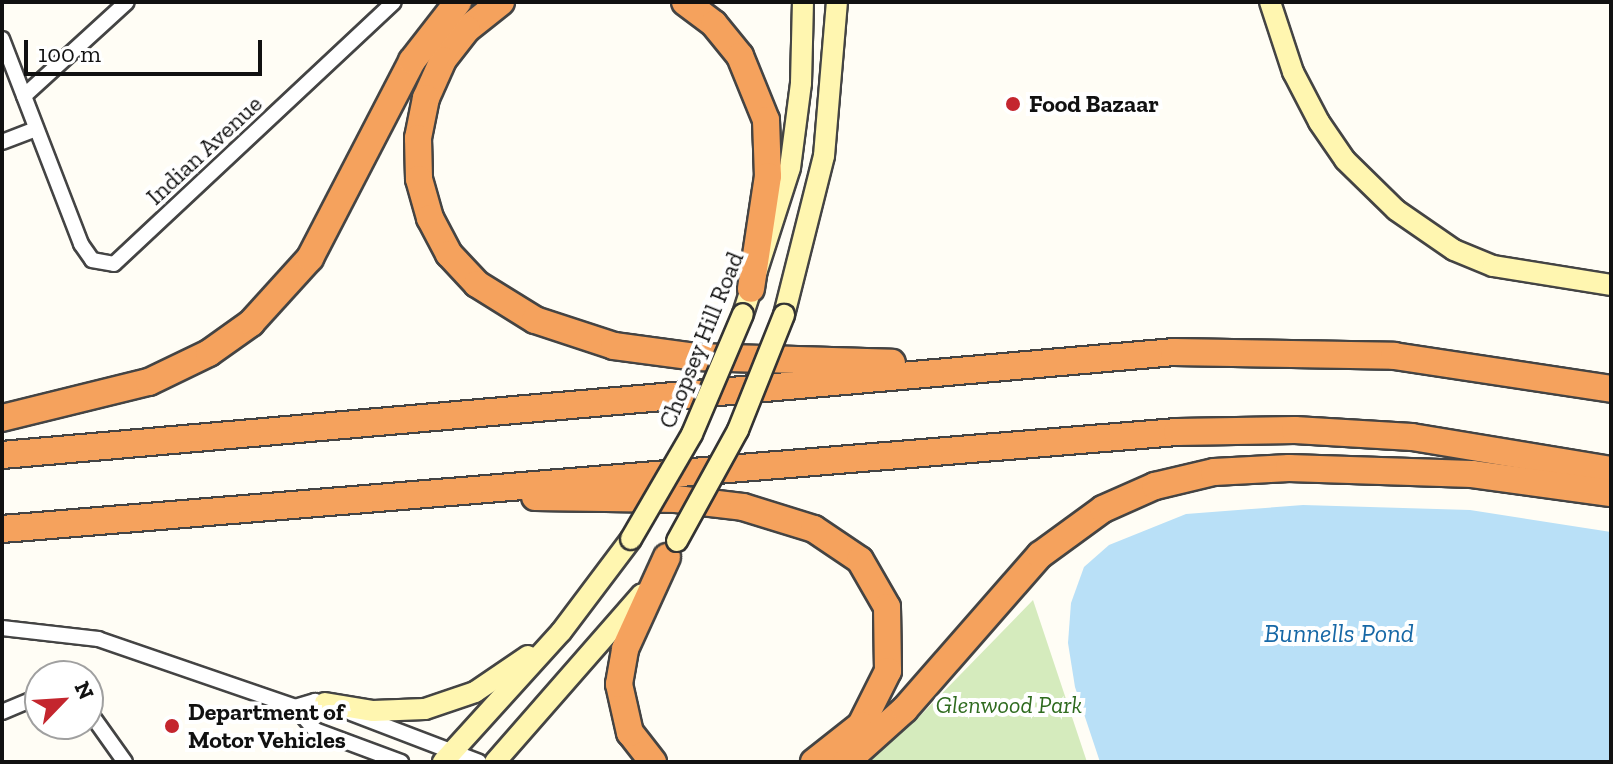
<!DOCTYPE html>
<html>
<head>
<meta charset="utf-8">
<style>
  body { margin:0 }
  #map { position:relative; width:1613px; height:764px; overflow:hidden; background:#fffdf5; font-family:"Zilla Slab",serif }
  div>[style] { position:absolute }
  [style*='--x'] { left:calc(var(--x)*1px); top:calc(var(--y)*1px); width:calc(var(--w)*1px); rotate:calc(var(--a)*1deg) }
  .green>* { inset:0; background:#d5ebbd }
  .water>* { inset:0; background:#b9e0f7 }
  .roads { filter:drop-shadow(2px 0 #444) drop-shadow(-2px 0 #444) drop-shadow(0 2px #444) drop-shadow(0 -2px #444) }
  .street>* { height:14px; margin:-7px; padding:0 7px; transform-origin:7px; border-radius:7px; background:#fff }
  .secondary>* { height:20px; margin:-10px; padding:0 10px; transform-origin:10px; border-radius:10px; background:#fff6b0 }
  .highway>* { height:26px; margin:-13px; padding:0 13px; transform-origin:13px; border-radius:13px; background:#f5a25d }
  .bridges { filter:drop-shadow(2px 0 #333) drop-shadow(-2px 0 #333) drop-shadow(0 2px #333) drop-shadow(0 -2px #333) }
  .secondary-bridge>* { height:20px; margin:-10px; padding:0 10px; transform-origin:10px; border-radius:10px; background:#fff6b0 }
  .dots>* { width:22px; height:22px; translate:-50% -50%; box-sizing:border-box; border:4px solid #fff; border-radius:50% }
  span { translate:-50% -50%; white-space:nowrap; text-align:center; line-height:1.15; -webkit-text-stroke:8px #fff; paint-order:stroke }
  .poi-label { font-size:24px; color:#111; font-weight:700 }
  .left { translate:0 -50%; text-align:left }
  .street-label { font-size:24px; color:#111 }
  .park-label { font-size:24px; color:#2f6b1f; font-style:italic }
  .water-label { font-size:26px; color:#1768a6; font-style:italic }
  .frame { position:absolute; inset:0; border:4px solid #111; pointer-events:none }
  .north { position:absolute; left:24px; top:660px; width:80px; height:80px; box-sizing:border-box; background:#fff; border:2px solid #a0a0a0; border-radius:50%; rotate:65deg; font-size:22px; font-weight:700; line-height:32px; text-align:center; color:#111 }
  .north::after { content:''; display:block; margin:auto; width:28px; height:36px; background:#c4262e; clip-path:polygon(50% 0,100% 100%,50% 72%,0 100%) }
  .scale { position:absolute; left:24px; top:40px; width:238px; height:36px; box-sizing:border-box; border:4px solid #111; border-top:0; padding-left:10px; font-size:24px; line-height:28px; white-space:nowrap; color:#111; -webkit-text-stroke:6px #fff; paint-order:stroke }
</style>
</head>
<body>
<div id="map">
  <div class="green">
    <div style="clip-path:polygon(1033px 600px,1087px 762px,869px 762px,918px 718px)"></div>
  </div>
  <div class="water">
    <div style="clip-path:polygon(1303px 505px,1470px 510px,1611px 532px,1611px 762px,1100px 762px,1075px 687px,1068px 643px,1071px 603px,1084px 567px,1109px 545px,1186px 514px)"></div>
  </div>
  <div class="roads">
    <div class="street">
      <div style="--x:2;--y:39;--w:220;--a:68.9"></div>
      <div style="--x:81;--y:244;--w:19;--a:55"></div>
      <div style="--x:92;--y:260;--w:22;--a:10"></div>
      <div style="--x:114;--y:264;--w:383;--a:-43.1"></div>
      <div style="--x:24;--y:96;--w:139;--a:-42.4"></div>
      <div style="--x:2;--y:142;--w:36;--a:-21"></div>
      <div style="--x:2;--y:628;--w:97;--a:6.5"></div>
      <div style="--x:98;--y:639;--w:208;--a:19"></div>
      <div style="--x:295;--y:707;--w:21;--a:-17"></div>
      <div style="--x:315;--y:701;--w:17;--a:13"></div>
      <div style="--x:295;--y:707;--w:30;--a:49"></div>
      <div style="--x:315;--y:730;--w:92;--a:20.4"></div>
      <div style="--x:88;--y:710;--w:64;--a:54.6"></div>
      <div style="--x:2;--y:712;--w:41;--a:-22.8"></div>
      <div style="--x:351;--y:713;--w:137;--a:20.9"></div>
    </div>
    <div class="secondary">
      <div style="--x:1270;--y:2;--w:74;--a:71.8"></div>
      <div style="--x:1293;--y:72;--w:56;--a:62.5"></div>
      <div style="--x:1319;--y:122;--w:46;--a:55.6"></div>
      <div style="--x:1345;--y:160;--w:71;--a:44.4"></div>
      <div style="--x:1396;--y:210;--w:70;--a:34.6"></div>
      <div style="--x:1454;--y:250;--w:42;--a:22.3"></div>
      <div style="--x:1493;--y:266;--w:120;--a:9.1"></div>
      <div style="--x:743;--y:314;--w:153;--a:-72.2"></div>
      <div style="--x:790;--y:168;--w:86;--a:-82.6"></div>
      <div style="--x:801;--y:83;--w:81;--a:-88.6"></div>
      <div style="--x:784;--y:315;--w:164;--a:-75.9"></div>
      <div style="--x:824;--y:156;--w:155;--a:-85.2"></div>
      <div style="--x:325;--y:703;--w:49;--a:9.5"></div>
      <div style="--x:373;--y:711;--w:52;--a:-2.2"></div>
      <div style="--x:425;--y:709;--w:53;--a:-18.8"></div>
      <div style="--x:475;--y:692;--w:64;--a:-34.2"></div>
      <div style="--x:443;--y:762;--w:176;--a:-47.8"></div>
      <div style="--x:561;--y:632;--w:116;--a:-53"></div>
      <div style="--x:495;--y:762;--w:223;--a:-48.8"></div>
    </div>
    <div class="highway">
      <div style="--x:501;--y:2;--w:43;--a:141.5"></div>
      <div style="--x:467;--y:29;--w:39;--a:128"></div>
      <div style="--x:443;--y:60;--w:42;--a:114.1"></div>
      <div style="--x:426;--y:98;--w:41;--a:101.3"></div>
      <div style="--x:418;--y:138;--w:41;--a:88.6"></div>
      <div style="--x:419;--y:179;--w:41;--a:74.2"></div>
      <div style="--x:430;--y:218;--w:41;--a:62.2"></div>
      <div style="--x:449;--y:254;--w:41;--a:47"></div>
      <div style="--x:477;--y:284;--w:68;--a:31.8"></div>
      <div style="--x:535;--y:320;--w:83;--a:18.2"></div>
      <div style="--x:614;--y:346;--w:82;--a:7.7"></div>
      <div style="--x:695;--y:357;--w:197;--a:1.7"></div>
      <div style="--x:685;--y:2;--w:36;--a:37"></div>
      <div style="--x:714;--y:24;--w:41;--a:50.9"></div>
      <div style="--x:740;--y:56;--w:69;--a:67.9"></div>
      <div style="--x:766;--y:120;--w:56;--a:88"></div>
      <div style="--x:768;--y:176;--w:114;--a:98.6"></div>
      <div style="--x:2;--y:418;--w:151;--a:-13.8"></div>
      <div style="--x:149;--y:382;--w:67;--a:-25.8"></div>
      <div style="--x:209;--y:353;--w:52;--a:-35.5"></div>
      <div style="--x:251;--y:323;--w:88;--a:-47.8"></div>
      <div style="--x:310;--y:258;--w:222;--a:-62.6"></div>
      <div style="--x:412;--y:61;--w:75;--a:-52.1"></div>
      <div style="--x:2;--y:455;--w:1177;--a:-5.02"></div>
      <div style="--x:1174;--y:352;--w:220;--a:1"></div>
      <div style="--x:1394;--y:356;--w:219;--a:8.6"></div>
      <div style="--x:535;--y:497;--w:141;--a:0.8"></div>
      <div style="--x:676;--y:499;--w:67;--a:6.8"></div>
      <div style="--x:743;--y:507;--w:74;--a:17.2"></div>
      <div style="--x:814;--y:529;--w:55;--a:34"></div>
      <div style="--x:860;--y:560;--w:54;--a:60.1"></div>
      <div style="--x:887;--y:607;--w:64;--a:89.1"></div>
      <div style="--x:888;--y:671;--w:60;--a:116.6"></div>
      <div style="--x:861;--y:725;--w:60;--a:141.8"></div>
      <div style="--x:2;--y:529;--w:1179;--a:-4.72"></div>
      <div style="--x:1177;--y:432;--w:118;--a:-1"></div>
      <div style="--x:1295;--y:430;--w:117;--a:3.4"></div>
      <div style="--x:1412;--y:437;--w:202;--a:9.4"></div>
      <div style="--x:653;--y:762;--w:37;--a:-128"></div>
      <div style="--x:630;--y:733;--w:50;--a:-102.7"></div>
      <div style="--x:619;--y:684;--w:36;--a:-80"></div>
      <div style="--x:625;--y:649;--w:101;--a:-65.5"></div>
      <div style="--x:846;--y:762;--w:79;--a:-41.9"></div>
      <div style="--x:905;--y:709;--w:205;--a:-48.8"></div>
      <div style="--x:1040;--y:555;--w:78;--a:-36.1"></div>
      <div style="--x:1103;--y:509;--w:57;--a:-23.9"></div>
      <div style="--x:1155;--y:486;--w:61;--a:-13.3"></div>
      <div style="--x:1214;--y:472;--w:75;--a:-3.1"></div>
      <div style="--x:1289;--y:468;--w:183;--a:1.9"></div>
      <div style="--x:1472;--y:474;--w:140;--a:7.8"></div>
    </div>
  </div>
  <div class="bridges">
    <div class="secondary-bridge">
      <div style="--x:631;--y:539;--w:121;--a:-59.8"></div>
      <div style="--x:692;--y:434;--w:130;--a:-67"></div>
      <div style="--x:677;--y:541;--w:127;--a:-61.2"></div>
      <div style="--x:738;--y:430;--w:124;--a:-68.2"></div>
    </div>
  </div>
  <div class="dots">
    <div style="left:1013px;top:104px;background:#c4262e"></div>
    <div style="left:172px;top:726px;background:#c4262e"></div>
  </div>
  <div class="poi-label">
    <span class="left" style="left:1029px;top:104px">Food Bazaar</span>
    <span class="left" style="left:188px;top:726px">Department of<br>Motor Vehicles</span>
  </div>
  <div class="street-label">
    <span style="left:204px;top:150px;rotate:-43deg">Indian Avenue</span>
    <span style="left:701px;top:340px;rotate:-68deg">Chopsey Hill Road</span>
  </div>
  <div class="park-label">
    <span style="left:1009px;top:705px">Glenwood Park</span>
  </div>
  <div class="water-label">
    <span style="left:1339px;top:634px">Bunnells Pond</span>
  </div>
  <div class="frame"></div>
  <div class="north">N</div>
  <div class="scale">100 m</div>
</div>
</body>
</html>
